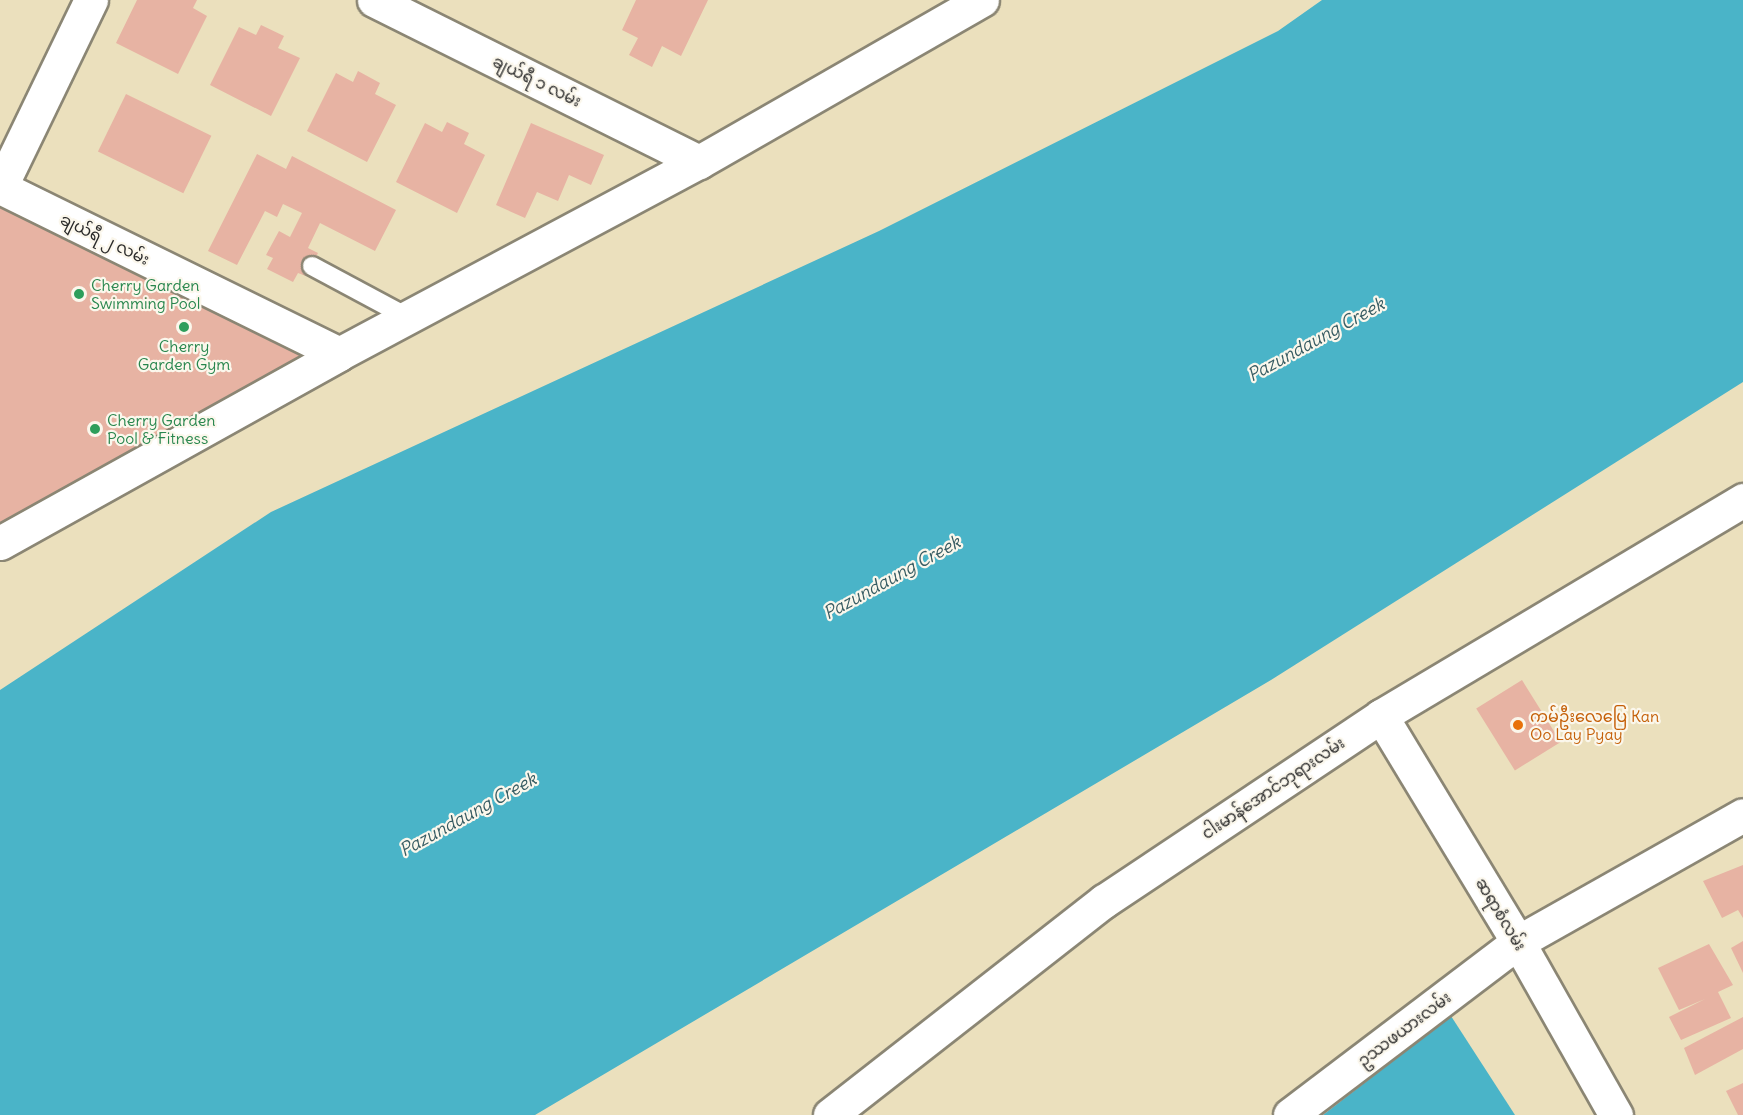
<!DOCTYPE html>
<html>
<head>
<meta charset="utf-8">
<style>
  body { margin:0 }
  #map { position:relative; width:1743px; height:1115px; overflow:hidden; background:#ebe0bd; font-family:Delius,"Noto Sans Myanmar",sans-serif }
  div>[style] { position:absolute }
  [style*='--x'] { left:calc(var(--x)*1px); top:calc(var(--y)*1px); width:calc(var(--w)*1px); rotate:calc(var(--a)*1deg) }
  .water>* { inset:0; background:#4ab4c8 }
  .building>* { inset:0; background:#e7b3a3; transform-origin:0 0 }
  .roads { filter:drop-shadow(2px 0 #8b8674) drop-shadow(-2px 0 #8b8674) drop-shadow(0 2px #8b8674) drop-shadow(0 -2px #8b8674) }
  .service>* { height:18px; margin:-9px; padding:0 9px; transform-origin:9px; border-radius:9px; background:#fff }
  .minor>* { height:33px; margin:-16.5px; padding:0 16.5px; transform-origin:16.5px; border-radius:16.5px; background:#fff }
  .secondary>* { height:33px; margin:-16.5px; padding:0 16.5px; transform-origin:16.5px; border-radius:16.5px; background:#fff }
  .dots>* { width:16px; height:16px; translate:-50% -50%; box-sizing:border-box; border:3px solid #fbf7ec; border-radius:50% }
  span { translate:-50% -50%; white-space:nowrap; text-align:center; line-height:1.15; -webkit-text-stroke:4.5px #fbf7ec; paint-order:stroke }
  .street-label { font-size:16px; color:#2b2b2b }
  .leisure-label { font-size:16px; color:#27864d }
  .left { translate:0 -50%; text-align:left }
  .food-label { font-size:16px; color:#c56008 }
  .water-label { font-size:18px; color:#365b62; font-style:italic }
</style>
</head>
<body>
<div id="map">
  <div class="water">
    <div style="clip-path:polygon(1322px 0,1743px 0,1743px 382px,1271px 680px,535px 1115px,0 1115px,0 690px,271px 512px,879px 231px,1278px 31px)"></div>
    <div style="clip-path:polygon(1451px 1016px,1515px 1115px,1323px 1115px)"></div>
  </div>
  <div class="building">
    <div style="clip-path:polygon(137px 0,197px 0,193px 8px,207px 16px,178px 74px,116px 43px)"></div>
    <div style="clip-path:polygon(636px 0,708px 0,681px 56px,662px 46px,652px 67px,629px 55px,638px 38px,622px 30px)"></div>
    <div style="clip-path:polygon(261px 25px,284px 36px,278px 48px,300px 58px,271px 116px,210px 85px,239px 27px,256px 35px)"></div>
    <div style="clip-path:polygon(358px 71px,380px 83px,375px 94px,396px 105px,367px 162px,307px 131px,336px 73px,353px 82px)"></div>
    <div style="left:126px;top:94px;width:95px;height:64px;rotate:26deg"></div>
    <div style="clip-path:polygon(447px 122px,469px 133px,464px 144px,485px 155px,457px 213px,396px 182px,425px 123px,442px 132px)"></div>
    <div style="clip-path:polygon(531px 123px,604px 155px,591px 185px,569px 175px,558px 201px,537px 192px,525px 218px,496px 205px)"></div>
    <div style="clip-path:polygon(257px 154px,286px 169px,292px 156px,396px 210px,375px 251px,320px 223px,308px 248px,318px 253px,306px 276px,298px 273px,293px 282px,267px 269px,273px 258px,266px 255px,279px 231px,290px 237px,302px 213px,283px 204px,277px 217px,265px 211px,237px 265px,208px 251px)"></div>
    <div style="clip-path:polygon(5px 198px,323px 353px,0 532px,0 207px)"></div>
    <div style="left:1522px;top:680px;width:73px;height:54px;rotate:58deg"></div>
    <div style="clip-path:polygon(1743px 865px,1743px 918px,1738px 910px,1722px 918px,1703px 881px)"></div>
    <div style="clip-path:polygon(1743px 941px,1743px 973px,1731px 948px)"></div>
    <div style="clip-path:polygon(1709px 944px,1733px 985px,1718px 992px,1731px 1018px,1681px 1040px,1669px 1017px,1705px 999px,1679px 1010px,1658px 968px)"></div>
    <div style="clip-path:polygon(1743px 1017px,1743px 1049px,1695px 1075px,1684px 1048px)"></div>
    <div style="clip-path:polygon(1743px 1083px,1743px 1115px,1738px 1115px,1726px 1091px)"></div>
  </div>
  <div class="roads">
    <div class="service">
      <div style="--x:312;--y:266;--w:108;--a:28.2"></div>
    </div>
    <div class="minor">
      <div style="--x:374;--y:0;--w:363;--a:26.5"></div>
      <div style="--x:0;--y:187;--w:378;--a:26.2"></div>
      <div style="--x:0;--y:188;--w:209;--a:-64.2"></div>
      <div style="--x:0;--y:543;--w:388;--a:-29.1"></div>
      <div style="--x:339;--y:354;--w:408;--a:-28.1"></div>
      <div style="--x:699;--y:162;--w:326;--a:-29.8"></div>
      <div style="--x:1290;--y:1115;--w:286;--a:-37.2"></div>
      <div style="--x:1518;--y:942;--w:258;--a:-29.4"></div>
    </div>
    <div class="secondary">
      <div style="--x:1381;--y:716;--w:264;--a:58.8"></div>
      <div style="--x:1518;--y:942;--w:199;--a:60.5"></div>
      <div style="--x:830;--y:1115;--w:348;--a:-38"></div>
      <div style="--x:1104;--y:901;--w:333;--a:-33.7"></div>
      <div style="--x:1381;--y:716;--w:422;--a:-30.8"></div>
    </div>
  </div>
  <div class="dots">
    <div style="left:79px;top:294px;background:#2e9e5b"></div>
    <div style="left:184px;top:327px;background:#2e9e5b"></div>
    <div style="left:95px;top:429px;background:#2e9e5b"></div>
    <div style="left:1518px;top:725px;background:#e8710a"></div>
  </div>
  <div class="street-label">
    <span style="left:537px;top:81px;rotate:26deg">ချယ်ရီ ၁ လမ်း</span>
    <span style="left:105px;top:239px;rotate:26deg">ချယ်ရီ ၂ လမ်း</span>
    <span style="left:1273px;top:788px;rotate:-34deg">ငါးမာန်အောင်ဘုရားလမ်း</span>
    <span style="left:1501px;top:914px;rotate:59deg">ဆရာစံလမ်း</span>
    <span style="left:1404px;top:1029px;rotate:-37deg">ဥဿဖယားလမ်း</span>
  </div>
  <div class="leisure-label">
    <span class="left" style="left:91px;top:294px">Cherry Garden<br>Swimming Pool</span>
    <span style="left:184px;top:355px">Cherry<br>Garden Gym</span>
    <span class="left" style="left:107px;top:429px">Cherry Garden<br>Pool &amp; Fitness</span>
  </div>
  <div class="food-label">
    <span class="left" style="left:1530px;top:725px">ကမ်ဦးလေပြေ Kan<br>Oo Lay Pyay</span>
  </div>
  <div class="water-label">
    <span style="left:1316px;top:340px;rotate:-29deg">Pazundaung Creek</span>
    <span style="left:892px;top:578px;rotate:-29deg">Pazundaung Creek</span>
    <span style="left:468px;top:815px;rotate:-29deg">Pazundaung Creek</span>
  </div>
</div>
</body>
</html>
